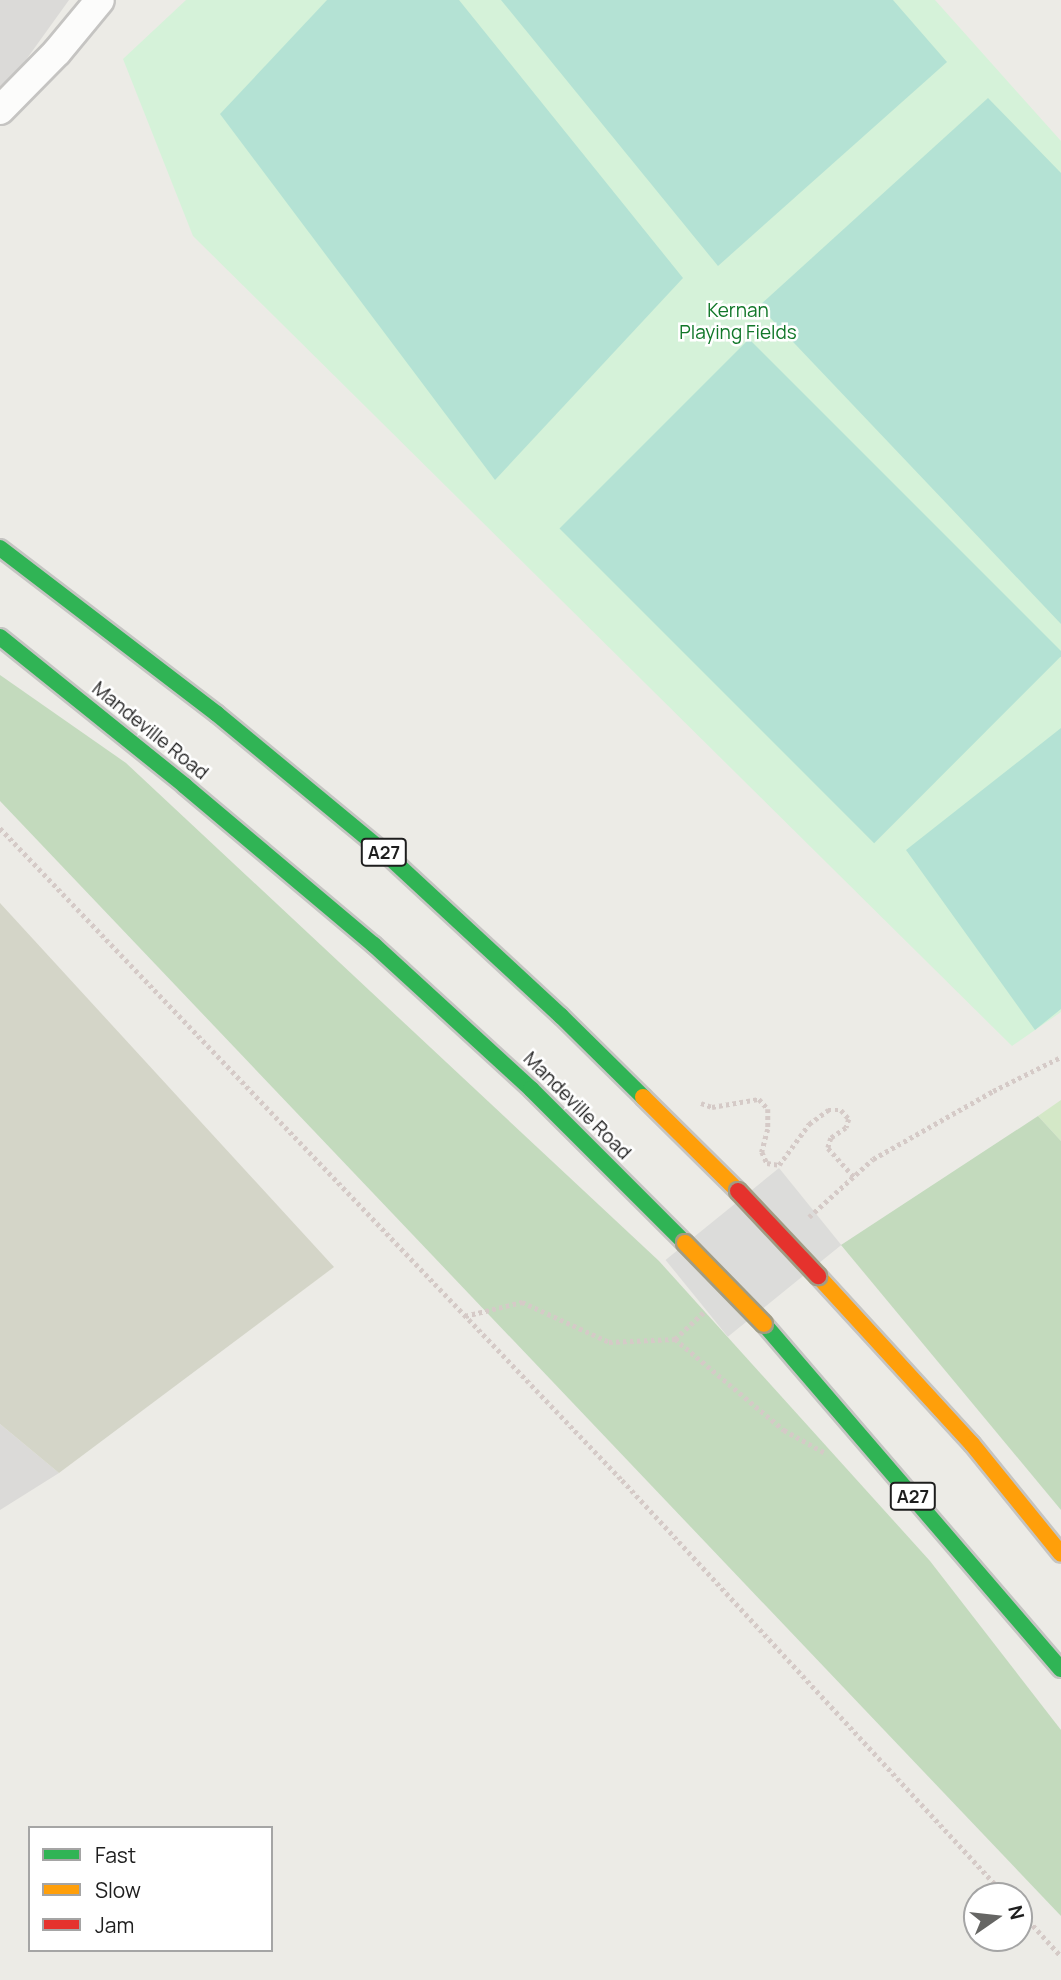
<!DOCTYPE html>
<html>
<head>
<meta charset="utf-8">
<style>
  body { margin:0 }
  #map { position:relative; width:1061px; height:1980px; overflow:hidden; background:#ecebe6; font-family:Manrope,sans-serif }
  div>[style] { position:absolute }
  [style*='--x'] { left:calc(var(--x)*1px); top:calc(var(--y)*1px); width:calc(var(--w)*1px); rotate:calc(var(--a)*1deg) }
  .residential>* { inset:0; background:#dbdad8 }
  .construction>* { inset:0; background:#d4d5c8 }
  .grass>* { inset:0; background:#d4e8c7 }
  .forest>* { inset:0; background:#c3dabd }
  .park>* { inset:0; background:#d5f2d9 }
  .pitch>* { inset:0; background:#b4e2d4; transform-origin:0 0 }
  .pier>* { inset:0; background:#dcdcda; transform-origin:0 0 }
  .path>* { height:4.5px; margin-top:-2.25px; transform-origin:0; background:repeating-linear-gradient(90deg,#d5cac7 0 3.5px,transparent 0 7px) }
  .roads { filter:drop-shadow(2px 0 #c5c4c2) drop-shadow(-2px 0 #c5c4c2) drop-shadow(0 2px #c5c4c2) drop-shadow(0 -2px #c5c4c2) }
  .street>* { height:28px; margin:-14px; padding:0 14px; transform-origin:14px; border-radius:14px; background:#fcfcfb }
  .fast>* { height:16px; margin:-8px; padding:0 8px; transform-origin:8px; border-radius:8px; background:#30b455 }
  .slow>* { height:16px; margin:-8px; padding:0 8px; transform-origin:8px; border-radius:8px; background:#ff9f0a }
  .bridges { filter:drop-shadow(2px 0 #a19c84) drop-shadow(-2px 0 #a19c84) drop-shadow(0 2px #a19c84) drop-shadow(0 -2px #a19c84) }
  .slow-bridge>* { height:16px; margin:-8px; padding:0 8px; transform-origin:8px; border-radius:8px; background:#ff9f0a }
  .jam-bridge>* { height:16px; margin:-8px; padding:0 8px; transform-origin:8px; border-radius:8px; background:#e5322d }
  span { translate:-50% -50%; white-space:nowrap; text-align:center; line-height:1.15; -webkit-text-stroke:5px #fff; paint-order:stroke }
  .shield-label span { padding:2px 5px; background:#fff; border:2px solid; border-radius:5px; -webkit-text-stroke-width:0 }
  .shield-label { font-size:18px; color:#1e1e1e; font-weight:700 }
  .park-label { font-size:19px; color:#117729 }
  .street-label { font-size:19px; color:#1e1e1e }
  .legend { position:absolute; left:28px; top:1826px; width:245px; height:126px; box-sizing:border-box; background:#fff; border:2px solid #a5a5a5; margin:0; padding:9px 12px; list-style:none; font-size:21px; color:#1e1e1e }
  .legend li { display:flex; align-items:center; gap:14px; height:35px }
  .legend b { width:35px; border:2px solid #a5a5a5 }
  .north { position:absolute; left:963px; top:1882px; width:70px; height:70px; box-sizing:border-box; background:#fff; border:2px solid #a5a5a5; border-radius:50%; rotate:76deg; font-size:19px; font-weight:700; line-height:28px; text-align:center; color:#1e1e1e }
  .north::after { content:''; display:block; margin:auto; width:24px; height:32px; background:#666664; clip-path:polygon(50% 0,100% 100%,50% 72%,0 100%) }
</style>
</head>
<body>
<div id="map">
  <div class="residential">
    <div style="clip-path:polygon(0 0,69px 0,0 96px)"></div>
    <div style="clip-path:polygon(0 1424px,59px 1473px,0 1510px)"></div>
  </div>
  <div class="construction">
    <div style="clip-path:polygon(0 903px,334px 1267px,59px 1473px,0 1424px)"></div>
  </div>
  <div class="grass">
    <div style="clip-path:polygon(1061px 1100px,1061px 1141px,1038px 1116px)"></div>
  </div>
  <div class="forest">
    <div style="clip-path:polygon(0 675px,126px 763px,659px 1261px,930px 1561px,1061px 1730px,1061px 1916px,0 801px)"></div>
    <div style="clip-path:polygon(1038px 1116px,1061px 1141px,1061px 1510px,841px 1245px)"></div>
  </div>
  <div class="park">
    <div style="clip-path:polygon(186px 0,935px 0,1061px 141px,1061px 1012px,1012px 1046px,193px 236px,123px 59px)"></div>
  </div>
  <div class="pitch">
    <div style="clip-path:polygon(327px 0,459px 0,683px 278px,495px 480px,220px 114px)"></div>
    <div style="clip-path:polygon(501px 0,893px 0,947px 62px,718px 266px)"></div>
    <div style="clip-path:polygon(988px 98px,1061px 173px,1061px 624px,759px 306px)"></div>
    <div style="left:749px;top:339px;width:445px;height:268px;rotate:45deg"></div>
    <div style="clip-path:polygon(1061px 728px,1061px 1009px,1035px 1030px,906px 850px)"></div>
  </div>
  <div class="pier">
    <div style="left:779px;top:1168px;width:99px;height:146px;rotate:51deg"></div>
  </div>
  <div class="path">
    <div style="--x:0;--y:828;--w:901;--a:46.35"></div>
    <div style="--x:622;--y:1480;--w:566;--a:47.29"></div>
    <div style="--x:701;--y:1103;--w:12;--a:20"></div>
    <div style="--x:712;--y:1107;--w:48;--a:-9.7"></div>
    <div style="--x:759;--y:1099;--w:13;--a:48"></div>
    <div style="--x:768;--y:1109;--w:20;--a:90"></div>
    <div style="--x:768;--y:1129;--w:24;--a:105"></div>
    <div style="--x:762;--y:1152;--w:12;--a:66"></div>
    <div style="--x:767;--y:1163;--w:12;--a:9"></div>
    <div style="--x:779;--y:1165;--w:51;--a:-53.8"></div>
    <div style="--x:809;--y:1124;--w:24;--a:-36"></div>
    <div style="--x:828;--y:1110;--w:13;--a:0"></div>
    <div style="--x:841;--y:1110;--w:12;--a:48"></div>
    <div style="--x:849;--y:1119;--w:9;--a:108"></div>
    <div style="--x:846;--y:1128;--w:18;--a:146"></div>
    <div style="--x:831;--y:1138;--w:10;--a:107"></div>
    <div style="--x:828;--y:1148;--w:39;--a:48"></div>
    <div style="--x:809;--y:1217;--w:86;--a:-42.2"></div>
    <div style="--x:873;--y:1159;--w:138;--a:-29.5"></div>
    <div style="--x:993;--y:1091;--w:76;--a:-26.6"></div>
    <div style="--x:465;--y:1316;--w:59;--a:-13.8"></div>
    <div style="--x:522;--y:1302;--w:96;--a:24.7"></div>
    <div style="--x:609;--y:1342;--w:66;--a:-2.6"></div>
    <div style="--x:675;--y:1339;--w:40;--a:-43"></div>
    <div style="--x:675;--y:1339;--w:142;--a:39.9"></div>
    <div style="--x:784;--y:1430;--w:49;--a:29.2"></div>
    <div style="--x:1019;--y:1910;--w:62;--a:47.6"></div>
  </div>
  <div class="roads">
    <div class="street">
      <div style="--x:0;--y:110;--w:81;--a:-45.5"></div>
      <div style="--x:57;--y:52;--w:67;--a:-50.4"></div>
    </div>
    <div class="fast">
      <div style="--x:0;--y:548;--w:273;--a:37.4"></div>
      <div style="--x:217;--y:714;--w:219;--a:39.6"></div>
      <div style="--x:386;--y:854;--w:238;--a:42.8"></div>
      <div style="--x:561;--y:1016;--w:115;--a:44.6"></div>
      <div style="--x:0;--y:637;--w:238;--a:38.8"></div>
      <div style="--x:185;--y:786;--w:247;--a:40.1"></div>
      <div style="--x:374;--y:945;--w:213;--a:42.5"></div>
      <div style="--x:531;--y:1089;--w:218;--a:45"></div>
      <div style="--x:764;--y:1324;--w:455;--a:49.3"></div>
    </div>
    <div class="slow">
      <div style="--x:643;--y:1097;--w:134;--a:44.7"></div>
      <div style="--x:818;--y:1276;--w:228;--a:47.5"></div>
      <div style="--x:972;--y:1444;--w:141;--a:51"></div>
    </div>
  </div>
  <div class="bridges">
    <div class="slow-bridge">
      <div style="--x:685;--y:1243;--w:113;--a:45.7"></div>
    </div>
    <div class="jam-bridge">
      <div style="--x:738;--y:1191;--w:117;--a:46.7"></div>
    </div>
  </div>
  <div class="shield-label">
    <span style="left:384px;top:852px">A27</span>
    <span style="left:913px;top:1496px">A27</span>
  </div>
  <div class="park-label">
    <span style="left:738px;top:322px">Kernan<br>Playing Fields</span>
  </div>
  <div class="street-label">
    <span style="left:150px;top:731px;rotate:39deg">Mandeville Road</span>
    <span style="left:577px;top:1106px;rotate:45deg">Mandeville Road</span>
  </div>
  <ul class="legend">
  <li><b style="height:9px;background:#30b455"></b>Fast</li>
  <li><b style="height:9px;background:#ff9f0a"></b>Slow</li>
  <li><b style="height:9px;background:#e5322d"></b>Jam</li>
  </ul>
  <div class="north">N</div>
</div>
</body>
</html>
